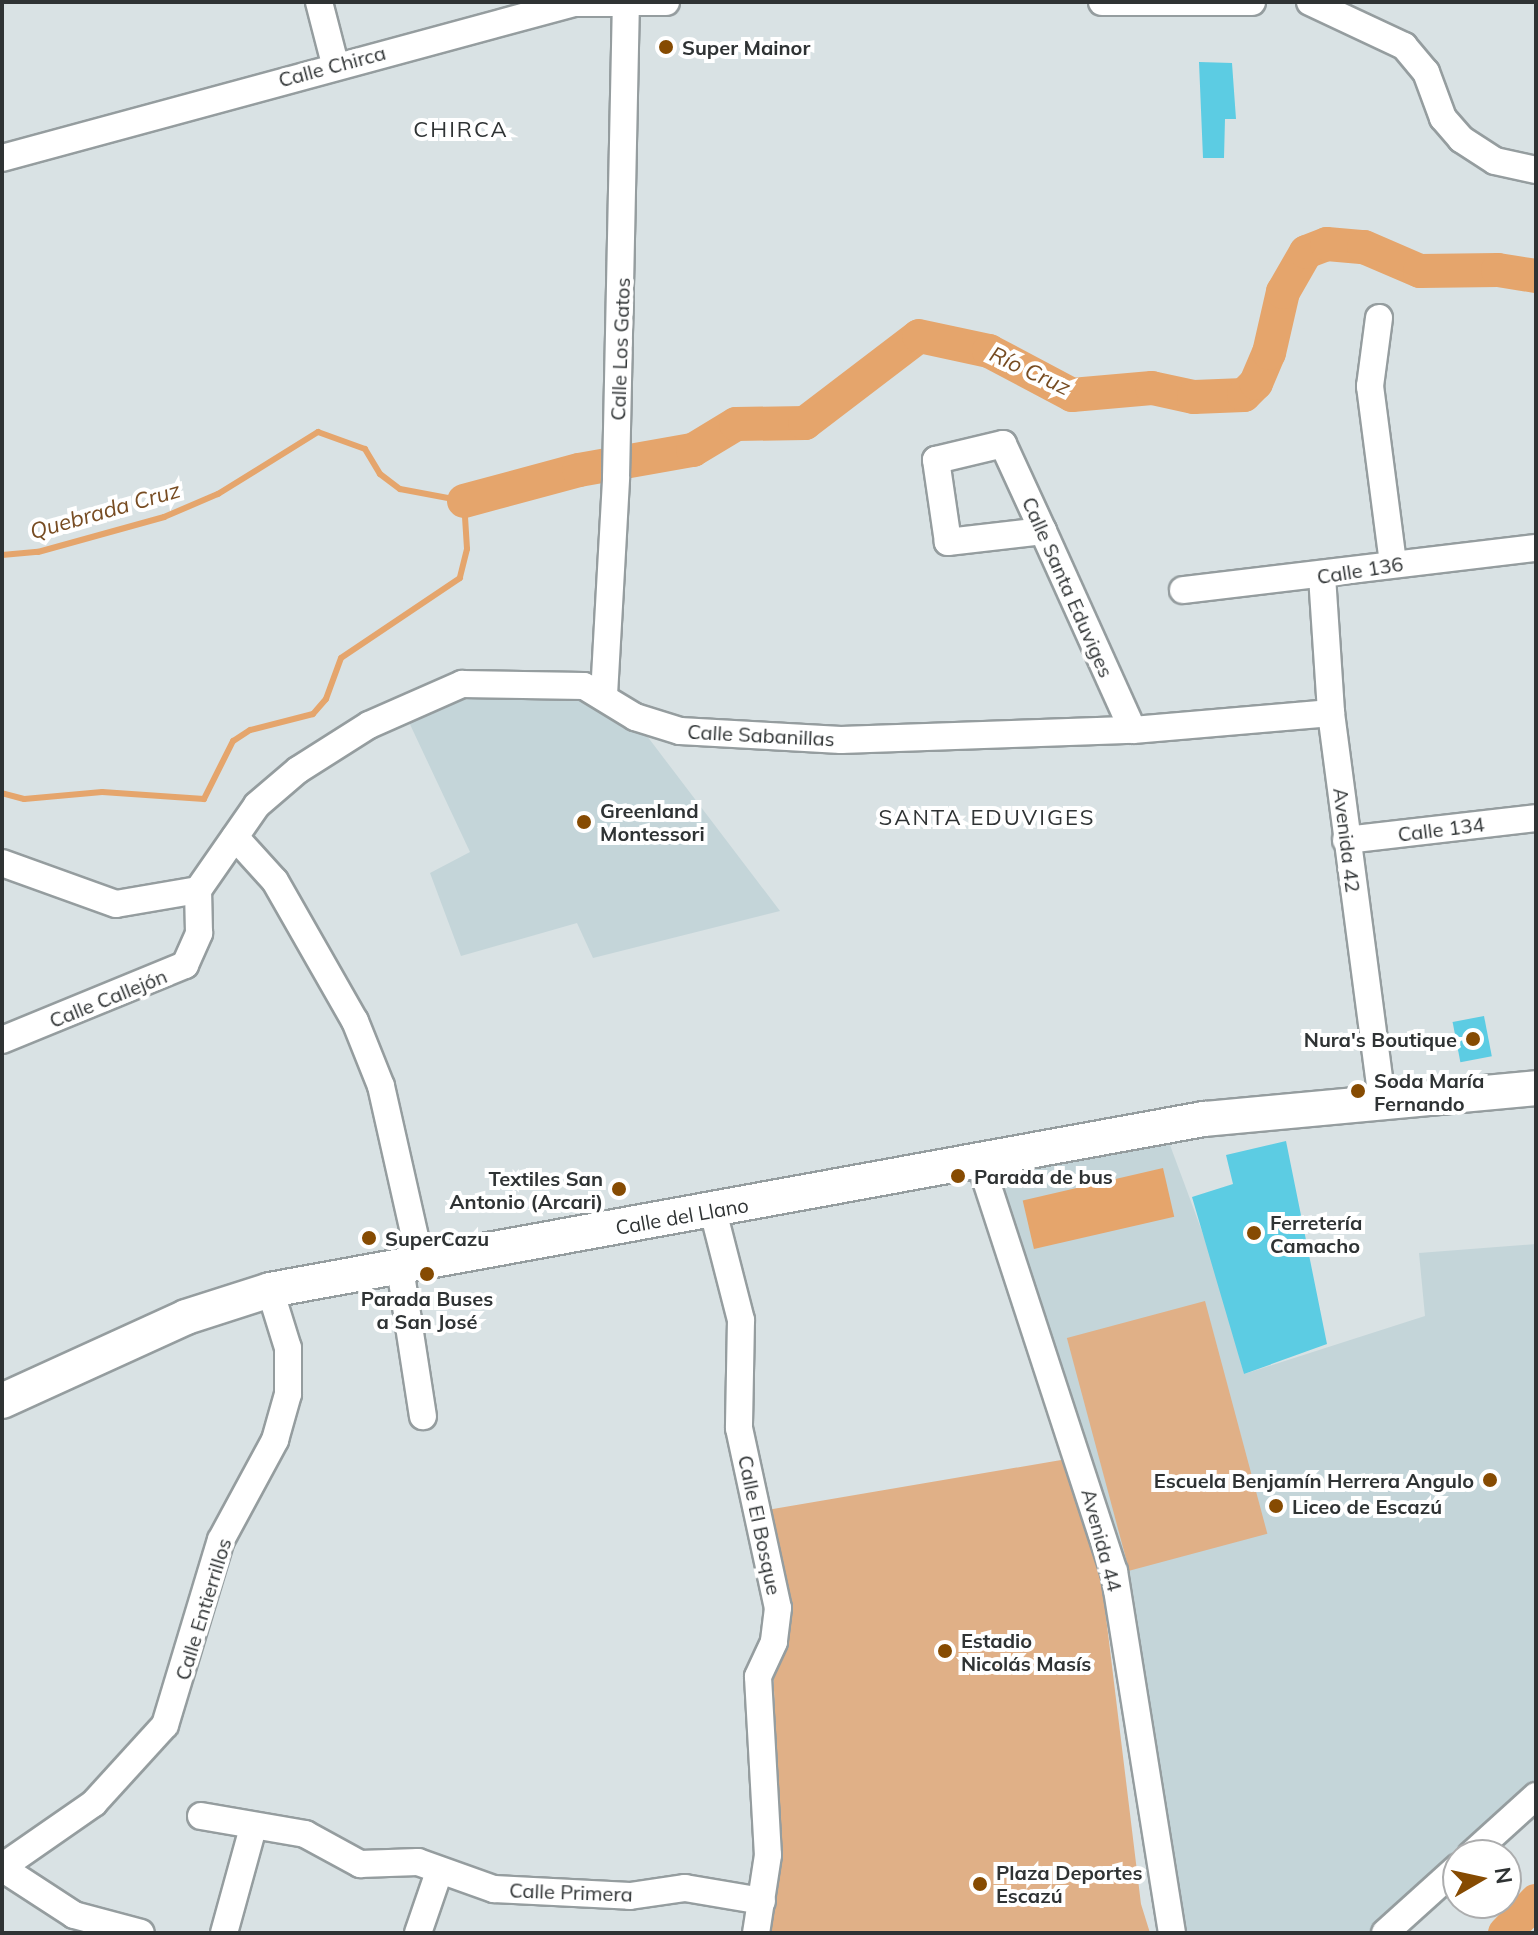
<!DOCTYPE html>
<html>
<head>
<meta charset="utf-8">
<style>
  body { margin:0 }
  #map { position:relative; width:1538px; height:1935px; overflow:hidden; background:#d9e2e4; font-family:Mulish,sans-serif }
  div>[style] { position:absolute }
  [style*='--x'] { left:calc(var(--x)*1px); top:calc(var(--y)*1px); width:calc(var(--w)*1px); rotate:calc(var(--a)*1deg) }
  .built>* { inset:0; background:#c4d5d9 }
  .green>* { inset:0; background:#e0b087; transform-origin:0 0 }
  .water>* { inset:0; background:#e5a56c; transform-origin:0 0 }
  .stream>* { height:6px; margin:-3px; padding:0 3px; transform-origin:3px; border-radius:3px; background:#e5a56c }
  .river>* { height:34px; margin:-17px; padding:0 17px; transform-origin:17px; border-radius:17px; background:#e5a56c }
  .building>* { inset:0; background:#5ccce3; transform-origin:0 0 }
  .roads { filter:drop-shadow(2px 0 #959d9f) drop-shadow(-2px 0 #959d9f) drop-shadow(0 2px #959d9f) drop-shadow(0 -2px #959d9f) }
  .minor>* { height:26px; margin:-13px; padding:0 13px; transform-origin:13px; border-radius:13px; background:#fff }
  .major>* { height:34px; margin:-17px; padding:0 17px; transform-origin:17px; border-radius:17px; background:#fff }
  .dots>* { width:22px; height:22px; translate:-50% -50%; box-sizing:border-box; border:4px solid #fff; border-radius:50% }
  span { translate:-50% -50%; white-space:nowrap; text-align:center; line-height:1.15; -webkit-text-stroke:8px #fff; paint-order:stroke }
  .poi-label { font-size:20px; color:#2f3334; font-weight:700 }
  .left { translate:0 -50%; text-align:left }
  .right { translate:-100% -50%; text-align:right }
  .street-label { font-size:20px; color:#2f3334 }
  .neighbourhood-label { font-size:22px; color:#2f3334; letter-spacing:2px }
  .water-label { font-size:22px; color:#774c22; font-style:italic }
  .frame { position:absolute; inset:0; border:4px solid #2f3334; pointer-events:none }
  .north { position:absolute; left:1442px; top:1839px; width:80px; height:80px; box-sizing:border-box; background:#fff; border:2px solid #acadae; border-radius:50%; rotate:81deg; font-size:22px; font-weight:700; line-height:32px; text-align:center; color:#2f3334 }
  .north::after { content:''; display:block; margin:auto; width:28px; height:36px; background:#864b02; clip-path:polygon(50% 0,100% 100%,50% 72%,0 100%) }
</style>
</head>
<body>
<div id="map">
  <div class="built">
    <div style="clip-path:polygon(528px 695px,589px 698px,647px 736px,780px 911px,593px 958px,577px 923px,461px 956px,430px 873px,470px 852px,407px 718px,465px 697px)"></div>
    <div style="clip-path:polygon(1167px 1137px,1216px 1269px,1244px 1374px,1425px 1316px,1419px 1253px,1536px 1244px,1536px 1785px,1372px 1933px,1182px 1933px,1129px 1579px,999px 1178px)"></div>
  </div>
  <div class="green">
    <div style="left:1205px;top:1301px;width:241px;height:143px;rotate:75deg"></div>
    <div style="clip-path:polygon(1067px 1459px,1101px 1576px,1141px 1904px,1150px 1933px,769px 1933px,780px 1844px,767px 1510px)"></div>
  </div>
  <div class="water">
    <div style="left:1163px;top:1168px;width:50px;height:144px;rotate:77deg"></div>
  </div>
  <div class="stream">
    <div style="--x:2;--y:555;--w:36;--a:-5"></div>
    <div style="--x:38;--y:552;--w:131;--a:-15.5"></div>
    <div style="--x:164;--y:517;--w:59;--a:-23.1"></div>
    <div style="--x:218;--y:494;--w:118;--a:-31.8"></div>
    <div style="--x:318;--y:432;--w:50;--a:19.9"></div>
    <div style="--x:365;--y:449;--w:29;--a:59"></div>
    <div style="--x:380;--y:474;--w:25;--a:37"></div>
    <div style="--x:400;--y:489;--w:65;--a:10.6"></div>
    <div style="--x:464;--y:501;--w:48;--a:86.4"></div>
    <div style="--x:467;--y:549;--w:30;--a:104"></div>
    <div style="--x:460;--y:578;--w:143;--a:146.1"></div>
    <div style="--x:341;--y:658;--w:44;--a:110.1"></div>
    <div style="--x:326;--y:699;--w:20;--a:131"></div>
    <div style="--x:313;--y:714;--w:65;--a:165.7"></div>
    <div style="--x:250;--y:730;--w:20;--a:147"></div>
    <div style="--x:233;--y:741;--w:65;--a:116.6"></div>
    <div style="--x:204;--y:799;--w:102;--a:-176.1"></div>
    <div style="--x:102;--y:792;--w:78;--a:174.9"></div>
    <div style="--x:24;--y:799;--w:23;--a:-165"></div>
  </div>
  <div class="river">
    <div style="--x:464;--y:501;--w:119;--a:-15.1"></div>
    <div style="--x:579;--y:470;--w:116;--a:-10"></div>
    <div style="--x:693;--y:450;--w:50;--a:-31.2"></div>
    <div style="--x:736;--y:424;--w:69;--a:-0.8"></div>
    <div style="--x:805;--y:423;--w:143;--a:-37.3"></div>
    <div style="--x:919;--y:336;--w:72;--a:12.1"></div>
    <div style="--x:989;--y:351;--w:94;--a:27.9"></div>
    <div style="--x:1072;--y:395;--w:80;--a:-5"></div>
    <div style="--x:1152;--y:388;--w:43;--a:12.1"></div>
    <div style="--x:1194;--y:397;--w:50;--a:-2.3"></div>
    <div style="--x:1244;--y:395;--w:17;--a:-45"></div>
    <div style="--x:1256;--y:383;--w:33;--a:-67"></div>
    <div style="--x:1269;--y:353;--w:63;--a:-77.1"></div>
    <div style="--x:1283;--y:292;--w:46;--a:-60.1"></div>
    <div style="--x:1306;--y:252;--w:22;--a:-21"></div>
    <div style="--x:1327;--y:244;--w:37;--a:5"></div>
    <div style="--x:1364;--y:247;--w:61;--a:23.2"></div>
    <div style="--x:1420;--y:271;--w:78;--a:-0.7"></div>
    <div style="--x:1498;--y:270;--w:38;--a:9"></div>
    <div style="--x:1505;--y:1933;--w:45;--a:-45.9"></div>
  </div>
  <div class="building">
    <div style="clip-path:polygon(1199px 62px,1232px 63px,1236px 119px,1225px 119px,1224px 158px,1203px 158px)"></div>
    <div style="left:1484px;top:1016px;width:41px;height:32px;rotate:79deg"></div>
    <div style="clip-path:polygon(1286px 1141px,1327px 1344px,1244px 1374px,1192px 1197px,1233px 1184px,1226px 1155px)"></div>
  </div>
  <div class="roads">
    <div class="minor">
      <div style="--x:319;--y:2;--w:64;--a:75.5"></div>
      <div style="--x:1102;--y:2;--w:150;--a:0"></div>
      <div style="--x:1310;--y:2;--w:104;--a:25.1"></div>
      <div style="--x:1404;--y:46;--w:34;--a:50"></div>
      <div style="--x:1426;--y:72;--w:49;--a:69.7"></div>
      <div style="--x:1443;--y:118;--w:28;--a:49"></div>
      <div style="--x:1461;--y:139;--w:40;--a:32.9"></div>
      <div style="--x:1495;--y:161;--w:42;--a:12.4"></div>
      <div style="--x:2;--y:158;--w:593;--a:-15.16"></div>
      <div style="--x:574;--y:3;--w:92;--a:-0.6"></div>
      <div style="--x:1379;--y:318;--w:69;--a:97.5"></div>
      <div style="--x:1370;--y:386;--w:179;--a:82.6"></div>
      <div style="--x:1043;--y:531;--w:96;--a:173.4"></div>
      <div style="--x:948;--y:542;--w:83;--a:-98.3"></div>
      <div style="--x:936;--y:460;--w:69;--a:-13.4"></div>
      <div style="--x:1003;--y:444;--w:96;--a:65.3"></div>
      <div style="--x:1043;--y:531;--w:218;--a:65.7"></div>
      <div style="--x:1322;--y:576;--w:137;--a:86.2"></div>
      <div style="--x:1331;--y:713;--w:392;--a:82.5"></div>
      <div style="--x:1183;--y:590;--w:355;--a:-6.8"></div>
      <div style="--x:604;--y:695;--w:218;--a:-86.8"></div>
      <div style="--x:616;--y:477;--w:474;--a:-88.8"></div>
      <div style="--x:235;--y:837;--w:59;--a:47.7"></div>
      <div style="--x:275;--y:881;--w:161;--a:60.3"></div>
      <div style="--x:355;--y:1021;--w:70;--a:68.2"></div>
      <div style="--x:381;--y:1086;--w:181;--a:77.3"></div>
      <div style="--x:1346;--y:840;--w:191;--a:-6.6"></div>
      <div style="--x:2;--y:863;--w:121;--a:19.8"></div>
      <div style="--x:116;--y:904;--w:83;--a:-9.7"></div>
      <div style="--x:198;--y:890;--w:103;--a:-55.2"></div>
      <div style="--x:257;--y:805;--w:54;--a:-40.5"></div>
      <div style="--x:298;--y:770;--w:84;--a:-32.4"></div>
      <div style="--x:369;--y:725;--w:102;--a:-23.8"></div>
      <div style="--x:462;--y:684;--w:122;--a:0.9"></div>
      <div style="--x:584;--y:686;--w:60;--a:31.3"></div>
      <div style="--x:635;--y:717;--w:47;--a:17.3"></div>
      <div style="--x:680;--y:731;--w:161;--a:3.2"></div>
      <div style="--x:841;--y:740;--w:292;--a:-2"></div>
      <div style="--x:1133;--y:730;--w:199;--a:-4.9"></div>
      <div style="--x:2;--y:1040;--w:198;--a:-22.3"></div>
      <div style="--x:185;--y:965;--w:35;--a:-66"></div>
      <div style="--x:199;--y:933;--w:43;--a:-91.3"></div>
      <div style="--x:979;--y:1159;--w:434;--a:71.9"></div>
      <div style="--x:1114;--y:1571;--w:367;--a:80.9"></div>
      <div style="--x:713;--y:1211;--w:113;--a:75.6"></div>
      <div style="--x:741;--y:1320;--w:108;--a:91.1"></div>
      <div style="--x:739;--y:1428;--w:184;--a:77.8"></div>
      <div style="--x:778;--y:1608;--w:34;--a:97"></div>
      <div style="--x:774;--y:1642;--w:38;--a:115"></div>
      <div style="--x:758;--y:1677;--w:178;--a:86.8"></div>
      <div style="--x:768;--y:1855;--w:79;--a:98.7"></div>
      <div style="--x:400;--y:1268;--w:150;--a:81.2"></div>
      <div style="--x:201;--y:1816;--w:106;--a:9.8"></div>
      <div style="--x:305;--y:1834;--w:63;--a:28.6"></div>
      <div style="--x:360;--y:1864;--w:58;--a:-2"></div>
      <div style="--x:418;--y:1862;--w:81;--a:19.6"></div>
      <div style="--x:494;--y:1889;--w:136;--a:2.9"></div>
      <div style="--x:630;--y:1896;--w:56;--a:-8.3"></div>
      <div style="--x:685;--y:1888;--w:78;--a:9.6"></div>
      <div style="--x:1471;--y:1855;--w:88;--a:-42.2"></div>
      <div style="--x:2;--y:1867;--w:112;--a:-34.8"></div>
      <div style="--x:94;--y:1803;--w:105;--a:-47.7"></div>
      <div style="--x:165;--y:1725;--w:193;--a:-73.2"></div>
      <div style="--x:221;--y:1540;--w:114;--a:-61.6"></div>
      <div style="--x:275;--y:1440;--w:48;--a:-74.2"></div>
      <div style="--x:288;--y:1394;--w:46;--a:-90"></div>
      <div style="--x:288;--y:1348;--w:61;--a:-107.2"></div>
      <div style="--x:2;--y:1868;--w:86;--a:33.1"></div>
      <div style="--x:74;--y:1915;--w:69;--a:15"></div>
      <div style="--x:224;--y:1933;--w:109;--a:-74.6"></div>
      <div style="--x:418;--y:1933;--w:65;--a:-71"></div>
      <div style="--x:1385;--y:1933;--w:98;--a:-42.1"></div>
    </div>
    <div class="major">
      <div style="--x:2;--y:1401;--w:202;--a:-24.5"></div>
      <div style="--x:186;--y:1317;--w:88;--a:-17.8"></div>
      <div style="--x:270;--y:1290;--w:950;--a:-10.38"></div>
      <div style="--x:1204;--y:1119;--w:333;--a:-5.3"></div>
    </div>
  </div>
  <div class="dots">
    <div style="left:666px;top:47px;background:#864b02"></div>
    <div style="left:584px;top:822px;background:#864b02"></div>
    <div style="left:1473px;top:1039px;background:#864b02"></div>
    <div style="left:1358px;top:1091px;background:#864b02"></div>
    <div style="left:958px;top:1176px;background:#864b02"></div>
    <div style="left:619px;top:1189px;background:#864b02"></div>
    <div style="left:1254px;top:1233px;background:#864b02"></div>
    <div style="left:369px;top:1238px;background:#864b02"></div>
    <div style="left:427px;top:1274px;background:#864b02"></div>
    <div style="left:1490px;top:1480px;background:#864b02"></div>
    <div style="left:1276px;top:1506px;background:#864b02"></div>
    <div style="left:945px;top:1651px;background:#864b02"></div>
    <div style="left:980px;top:1884px;background:#864b02"></div>
  </div>
  <div class="poi-label">
    <span class="left" style="left:682px;top:47px">Super Mainor</span>
    <span class="left" style="left:600px;top:822px">Greenland<br>Montessori</span>
    <span class="right" style="left:1457px;top:1039px">Nura's Boutique</span>
    <span class="left" style="left:1374px;top:1092px">Soda María<br>Fernando</span>
    <span class="left" style="left:974px;top:1176px">Parada de bus</span>
    <span class="right" style="left:603px;top:1190px">Textiles San<br>Antonio (Arcari)</span>
    <span class="left" style="left:1270px;top:1234px">Ferretería<br>Camacho</span>
    <span class="left" style="left:385px;top:1238px">SuperCazu</span>
    <span style="left:427px;top:1310px">Parada Buses<br>a San José</span>
    <span class="right" style="left:1474px;top:1480px">Escuela Benjamín Herrera Angulo</span>
    <span class="left" style="left:1292px;top:1506px">Liceo de Escazú</span>
    <span class="left" style="left:961px;top:1652px">Estadio<br>Nicolás Masís</span>
    <span class="left" style="left:996px;top:1884px">Plaza Deportes<br>Escazú</span>
  </div>
  <div class="street-label">
    <span style="left:332px;top:66px;rotate:-15deg">Calle Chirca</span>
    <span style="left:620px;top:349px;rotate:-88deg">Calle Los Gatos</span>
    <span style="left:1360px;top:570px;rotate:-9deg">Calle 136</span>
    <span style="left:1068px;top:587px;rotate:66deg">Calle Santa Eduviges</span>
    <span style="left:761px;top:735px;rotate:3deg">Calle Sabanillas</span>
    <span style="left:1441px;top:829px;rotate:-7deg">Calle 134</span>
    <span style="left:1347px;top:840px;rotate:83deg">Avenida 42</span>
    <span style="left:108px;top:998px;rotate:-22deg">Calle Callejón</span>
    <span style="left:682px;top:1216px;rotate:-10deg">Calle del Llano</span>
    <span style="left:760px;top:1525px;rotate:78deg">Calle El Bosque</span>
    <span style="left:1102px;top:1540px;rotate:75deg">Avenida 44</span>
    <span style="left:203px;top:1609px;rotate:-73deg">Calle Entierrillos</span>
    <span style="left:571px;top:1892px;rotate:2deg">Calle Primera</span>
  </div>
  <div class="neighbourhood-label">
    <span style="left:461px;top:130px">CHIRCA</span>
    <span style="left:987px;top:818px">SANTA EDUVIGES</span>
  </div>
  <div class="water-label">
    <span style="left:1030px;top:371px;rotate:25deg">Río Cruz</span>
    <span style="left:105px;top:511px;rotate:-16deg">Quebrada Cruz</span>
  </div>
  <div class="frame"></div>
  <div class="north">N</div>
</div>
</body>
</html>
